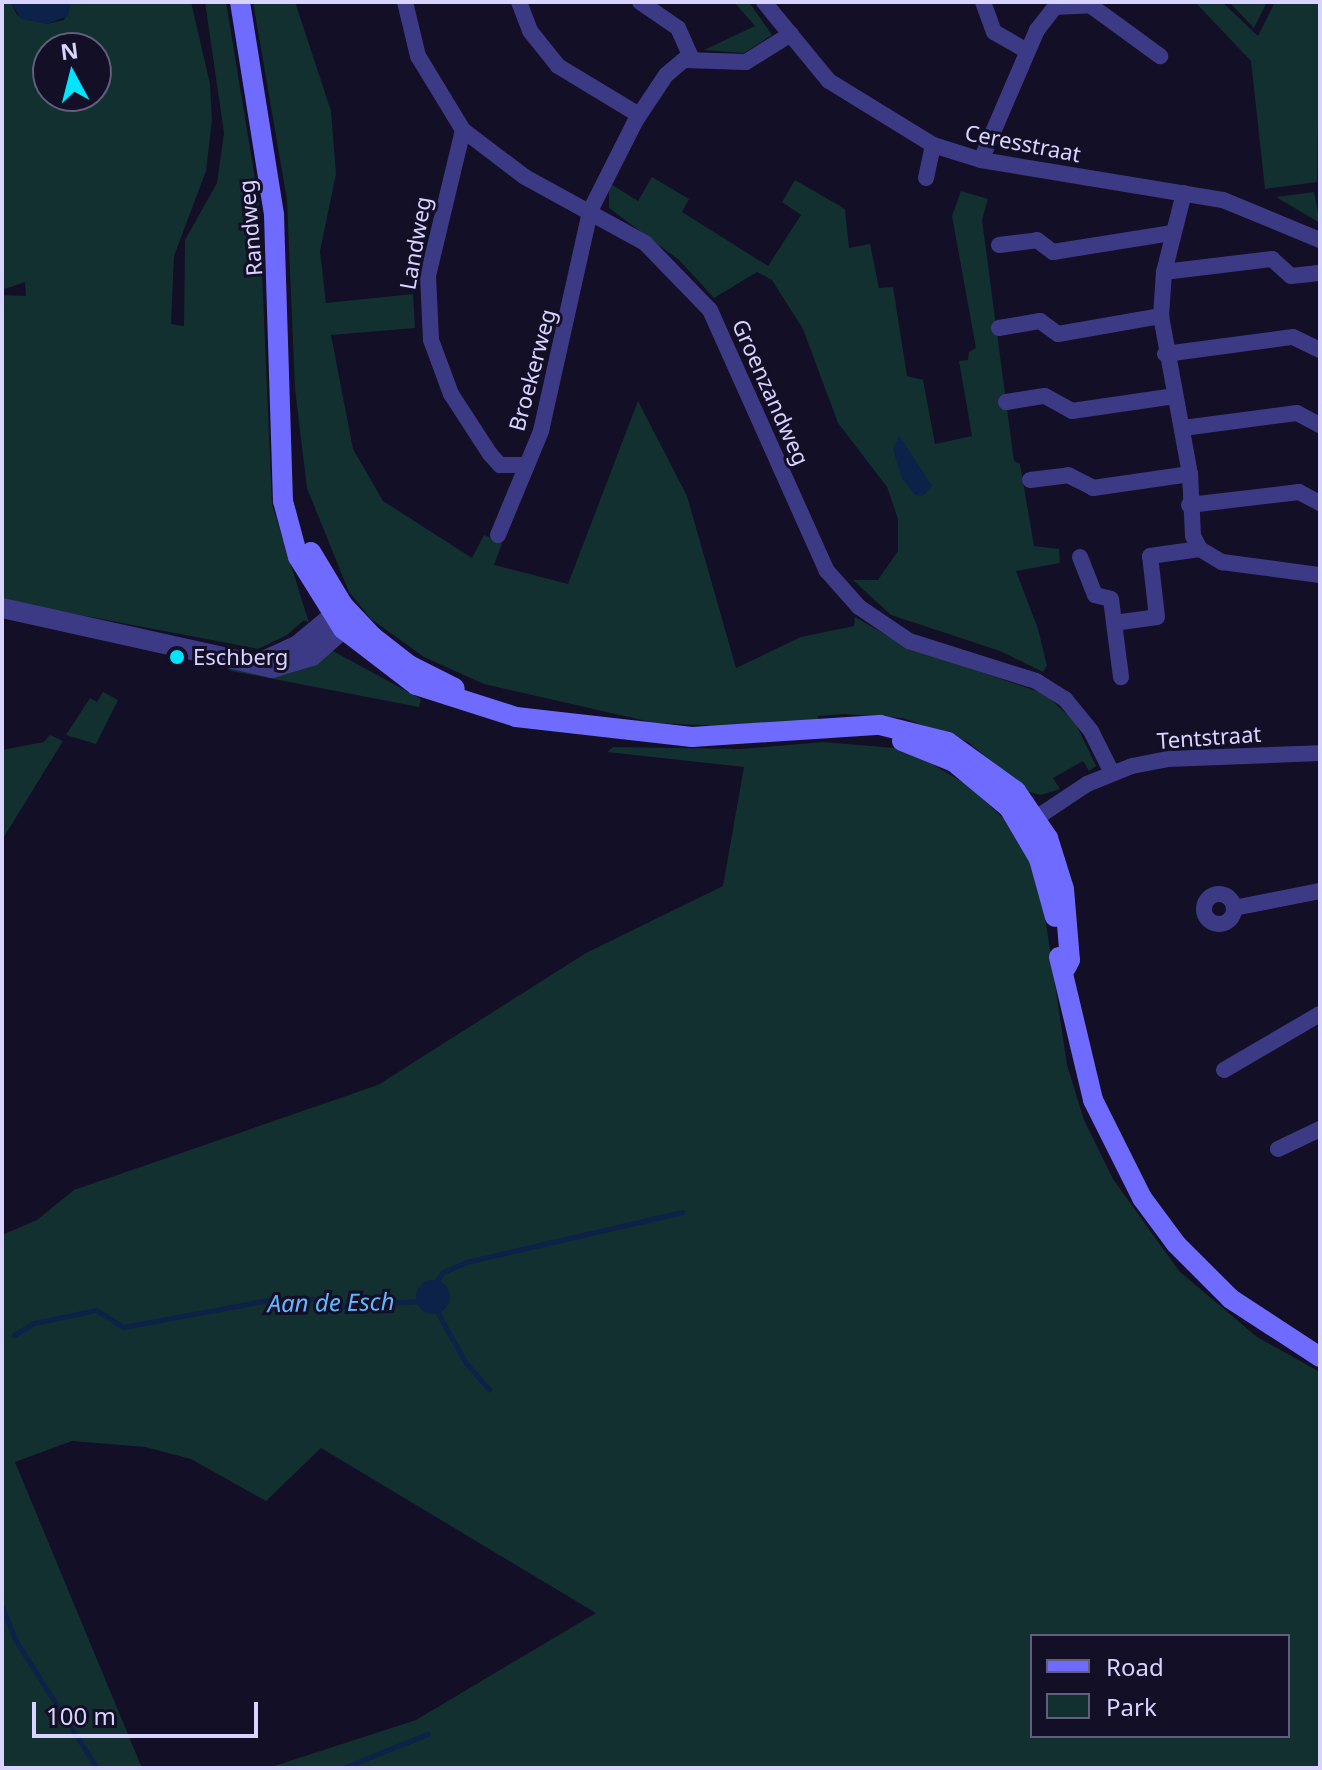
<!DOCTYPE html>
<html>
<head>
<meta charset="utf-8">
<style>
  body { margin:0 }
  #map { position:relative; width:1322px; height:1770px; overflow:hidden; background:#130f26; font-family:"Noto Sans",sans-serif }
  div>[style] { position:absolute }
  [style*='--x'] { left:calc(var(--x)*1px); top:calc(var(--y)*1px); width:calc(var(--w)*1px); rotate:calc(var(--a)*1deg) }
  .green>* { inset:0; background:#12302f }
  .water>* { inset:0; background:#0c2248 }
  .round { border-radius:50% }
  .stream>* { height:5px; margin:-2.5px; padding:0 2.5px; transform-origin:2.5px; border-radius:2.5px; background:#0c2248 }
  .minor>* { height:16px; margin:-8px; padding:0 8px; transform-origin:8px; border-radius:8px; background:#3d3a85 }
  .minor>.ring { margin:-8px; padding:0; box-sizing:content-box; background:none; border:16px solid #3d3a85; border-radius:50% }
  .tertiary>* { height:20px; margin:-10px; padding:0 10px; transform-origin:10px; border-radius:10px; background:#3d3a85 }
  .secondary>* { height:20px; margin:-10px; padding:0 10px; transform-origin:10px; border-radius:10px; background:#6f6bff }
  .dots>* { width:22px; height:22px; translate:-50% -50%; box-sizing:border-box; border:4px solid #130f26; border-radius:50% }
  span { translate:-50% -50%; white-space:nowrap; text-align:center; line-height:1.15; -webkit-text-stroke:6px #130f26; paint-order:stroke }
  .street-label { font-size:22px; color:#d9d4ff }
  .poi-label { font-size:22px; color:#d9d4ff }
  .left { translate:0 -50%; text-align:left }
  .water-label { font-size:24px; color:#62b6ff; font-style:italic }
  .frame { position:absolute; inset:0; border:4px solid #d9d4ff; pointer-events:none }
  .legend { position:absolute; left:1030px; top:1634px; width:260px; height:104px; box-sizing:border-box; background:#130f26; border:2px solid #625e7d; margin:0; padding:10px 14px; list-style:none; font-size:24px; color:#d9d4ff }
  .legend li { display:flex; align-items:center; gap:16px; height:40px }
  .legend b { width:40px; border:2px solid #625e7d }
  .north { position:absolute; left:32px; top:32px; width:80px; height:80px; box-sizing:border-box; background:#130f26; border:2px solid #625e7d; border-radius:50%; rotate:353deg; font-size:22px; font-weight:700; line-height:32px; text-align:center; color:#d9d4ff }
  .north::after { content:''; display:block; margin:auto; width:28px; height:36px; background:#00e5ff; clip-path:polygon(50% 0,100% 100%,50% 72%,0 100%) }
  .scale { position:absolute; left:32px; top:1702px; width:226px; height:36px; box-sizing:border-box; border:4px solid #d9d4ff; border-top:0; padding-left:10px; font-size:24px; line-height:28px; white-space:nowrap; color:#d9d4ff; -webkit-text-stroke:6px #130f26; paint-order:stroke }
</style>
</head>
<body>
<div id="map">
  <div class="green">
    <div style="clip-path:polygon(evenodd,2px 2px,11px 2px,17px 15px,47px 24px,64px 20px,71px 2px,191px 2px,210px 84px,212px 120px,206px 171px,174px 256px,171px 324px,184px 326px,185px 240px,217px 183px,224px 133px,205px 2px,226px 2px,259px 203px,272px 504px,309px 623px,304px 620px,287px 635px,258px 649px,2px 600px,2px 295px,26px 296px,25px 282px,2px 290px,2px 2px,48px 48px,96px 48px,96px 96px,48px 96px,48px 48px)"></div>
    <div style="clip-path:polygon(253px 2px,295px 2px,331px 111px,336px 174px,320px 251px,326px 303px,413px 294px,415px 328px,331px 335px,353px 449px,383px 501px,472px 558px,484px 535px,502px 543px,494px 565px,568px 584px,638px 401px,687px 496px,736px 668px,801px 637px,854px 626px,855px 617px,907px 647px,1045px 694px,1075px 722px,1096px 766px,1089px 771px,1083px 761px,1053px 778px,1060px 789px,1041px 795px,1029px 792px,968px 742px,903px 718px,844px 714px,818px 716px,818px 720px,722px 726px,655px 723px,484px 684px,424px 657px,371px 619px,349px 592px,307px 488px,295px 389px,287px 200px)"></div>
    <div style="clip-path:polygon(734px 2px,749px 2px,772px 35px,744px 53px,704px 50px,755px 26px)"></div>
    <div style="clip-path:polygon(1195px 2px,1222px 2px,1258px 36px,1275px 2px,1320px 2px,1317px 182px,1265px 189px,1251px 61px)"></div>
    <div style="clip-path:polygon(1229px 2px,1267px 2px,1254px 28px)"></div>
    <div style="clip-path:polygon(652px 177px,689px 199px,682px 212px,768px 266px,801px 215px,782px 202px,795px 180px,845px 209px,849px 248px,870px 244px,879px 288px,893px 287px,907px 376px,923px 380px,935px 444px,972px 436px,959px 361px,968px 360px,969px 352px,976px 348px,952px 216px,961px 191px,988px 199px,982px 220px,1014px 461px,1020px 464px,1034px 546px,1059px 549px,1060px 563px,1016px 571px,1038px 629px,1047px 666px,1043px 672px,1000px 651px,891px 615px,853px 580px,878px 580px,898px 551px,898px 519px,887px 487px,838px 423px,803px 329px,772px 280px,757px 272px,714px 298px,679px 260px,609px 208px,609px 183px,638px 201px)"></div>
    <div style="clip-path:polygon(1314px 192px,1320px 223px,1276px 197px)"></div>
    <div style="clip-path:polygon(333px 651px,421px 699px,419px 707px,226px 670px)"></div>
    <div style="clip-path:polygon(103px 692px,118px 700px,96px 744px,66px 735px,90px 698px,97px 702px)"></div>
    <div style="clip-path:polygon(50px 735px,63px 741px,2px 840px,2px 750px,44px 742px)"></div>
    <div style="clip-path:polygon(evenodd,823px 742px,907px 749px,969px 786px,1003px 818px,1031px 864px,1043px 903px,1067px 1065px,1084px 1120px,1113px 1179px,1179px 1271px,1257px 1337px,1320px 1372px,1320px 1768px,268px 1768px,416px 1720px,596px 1613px,321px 1448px,266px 1501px,191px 1459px,145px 1447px,72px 1441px,15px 1462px,142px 1768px,2px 1768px,2px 1235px,37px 1220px,74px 1190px,378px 1085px,586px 953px,723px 886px,744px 767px,607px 752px,613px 747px,741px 749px,823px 742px,1032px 1636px,1288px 1636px,1288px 1736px,1032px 1736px,1032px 1636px)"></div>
  </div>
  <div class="water">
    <div style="clip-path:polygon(11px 2px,71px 2px,68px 16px,47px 24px,21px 19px)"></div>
    <div style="clip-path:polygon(899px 435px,932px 486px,923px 496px,915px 495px,902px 478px,893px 450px)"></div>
    <div class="round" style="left:416px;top:1280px;width:34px;height:34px"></div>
  </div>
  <div class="stream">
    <div style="--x:436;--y:1282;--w:12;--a:-55"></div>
    <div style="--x:443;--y:1272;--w:25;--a:-23"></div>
    <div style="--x:466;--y:1262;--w:222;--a:-13"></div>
    <div style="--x:436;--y:1310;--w:61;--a:60.5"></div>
    <div style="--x:466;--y:1363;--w:35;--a:49"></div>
    <div style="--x:14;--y:1335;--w:23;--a:-31"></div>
    <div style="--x:34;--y:1323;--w:63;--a:-11.8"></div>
    <div style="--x:96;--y:1310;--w:32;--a:32"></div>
    <div style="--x:123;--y:1327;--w:154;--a:-10.5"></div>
    <div style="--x:274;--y:1299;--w:42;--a:0"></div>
    <div style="--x:316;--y:1299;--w:22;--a:18"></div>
    <div style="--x:337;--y:1306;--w:82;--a:-3.5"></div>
    <div style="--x:2;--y:1607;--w:37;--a:68"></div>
    <div style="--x:16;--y:1641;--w:151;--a:57.5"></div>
    <div style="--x:343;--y:1768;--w:91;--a:-22"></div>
  </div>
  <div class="minor">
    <div style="--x:405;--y:2;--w:56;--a:76.5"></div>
    <div style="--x:418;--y:56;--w:87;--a:58.7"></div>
    <div style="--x:463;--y:130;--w:78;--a:37.2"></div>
    <div style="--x:525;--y:177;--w:137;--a:28.8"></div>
    <div style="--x:645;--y:243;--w:93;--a:45.9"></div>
    <div style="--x:710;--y:310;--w:286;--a:65.9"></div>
    <div style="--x:827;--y:571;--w:48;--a:48.4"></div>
    <div style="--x:859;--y:607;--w:60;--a:34.2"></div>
    <div style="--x:909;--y:641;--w:133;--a:17.5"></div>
    <div style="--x:1036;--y:681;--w:34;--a:32"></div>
    <div style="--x:1065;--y:699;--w:41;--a:50.9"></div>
    <div style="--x:1091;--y:731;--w:47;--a:63.4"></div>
    <div style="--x:519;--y:2;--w:31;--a:69"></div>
    <div style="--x:530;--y:31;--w:45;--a:51.3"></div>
    <div style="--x:558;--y:66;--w:95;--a:31.2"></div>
    <div style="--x:640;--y:2;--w:46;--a:34.4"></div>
    <div style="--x:678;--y:28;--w:32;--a:66"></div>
    <div style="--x:764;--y:2;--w:102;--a:50.6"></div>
    <div style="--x:829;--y:81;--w:122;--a:31.6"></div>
    <div style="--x:933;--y:145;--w:50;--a:17.4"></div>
    <div style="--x:981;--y:160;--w:245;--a:9.4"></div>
    <div style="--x:1223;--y:200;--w:105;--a:22.4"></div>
    <div style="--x:983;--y:2;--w:32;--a:70"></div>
    <div style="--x:994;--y:32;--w:38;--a:30"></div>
    <div style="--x:463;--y:130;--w:150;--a:103.5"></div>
    <div style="--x:428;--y:276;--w:64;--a:87.3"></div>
    <div style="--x:431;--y:340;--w:58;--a:69.7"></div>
    <div style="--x:451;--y:394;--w:72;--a:57"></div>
    <div style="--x:490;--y:454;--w:15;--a:48"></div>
    <div style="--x:500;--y:465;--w:24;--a:0"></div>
    <div style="--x:981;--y:160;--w:142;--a:-66.7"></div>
    <div style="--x:1037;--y:30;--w:29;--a:-52"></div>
    <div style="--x:1055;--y:7;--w:35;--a:-3"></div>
    <div style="--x:1090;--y:5;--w:87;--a:36.1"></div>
    <div style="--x:926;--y:178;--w:34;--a:-78"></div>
    <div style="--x:1184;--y:193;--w:81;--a:104.2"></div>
    <div style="--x:1164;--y:272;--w:44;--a:93.9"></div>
    <div style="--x:1161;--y:316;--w:161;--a:79.6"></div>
    <div style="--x:1190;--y:474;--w:62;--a:87.2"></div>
    <div style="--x:1193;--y:536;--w:15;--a:62"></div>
    <div style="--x:1200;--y:549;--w:26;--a:31"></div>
    <div style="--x:1222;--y:562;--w:99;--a:7.6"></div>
    <div style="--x:999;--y:245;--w:38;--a:-7"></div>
    <div style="--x:1037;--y:240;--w:20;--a:37"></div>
    <div style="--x:1053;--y:252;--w:121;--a:-9.1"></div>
    <div style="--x:1164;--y:272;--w:109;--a:-6.9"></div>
    <div style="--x:1272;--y:259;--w:25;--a:42"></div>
    <div style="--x:1291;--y:276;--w:28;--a:-6"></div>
    <div style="--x:999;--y:328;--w:42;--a:-9.7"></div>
    <div style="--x:1040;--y:321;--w:22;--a:36"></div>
    <div style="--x:1058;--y:334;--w:105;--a:-9.9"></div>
    <div style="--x:1165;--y:354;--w:129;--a:-7.6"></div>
    <div style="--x:1293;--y:337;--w:30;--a:26"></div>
    <div style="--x:1006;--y:402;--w:39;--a:-9"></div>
    <div style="--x:1045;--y:396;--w:31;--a:29"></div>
    <div style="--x:1072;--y:411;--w:104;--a:-8.3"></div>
    <div style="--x:1183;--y:428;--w:115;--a:-7.5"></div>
    <div style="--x:1297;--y:413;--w:26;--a:28"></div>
    <div style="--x:1030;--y:480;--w:38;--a:-7"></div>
    <div style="--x:1068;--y:475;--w:28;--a:27"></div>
    <div style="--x:1093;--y:488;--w:98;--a:-8.2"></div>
    <div style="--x:1189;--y:505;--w:111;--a:-6.7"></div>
    <div style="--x:1299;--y:492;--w:24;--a:28"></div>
    <div style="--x:498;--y:535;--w:113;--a:-67.5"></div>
    <div style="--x:541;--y:431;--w:225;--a:-77.4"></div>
    <div style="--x:590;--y:211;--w:102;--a:-63.2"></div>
    <div style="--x:636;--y:120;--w:54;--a:-56.3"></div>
    <div style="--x:666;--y:75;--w:23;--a:-40"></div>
    <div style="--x:684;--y:60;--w:62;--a:1.8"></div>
    <div style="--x:746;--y:62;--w:53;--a:-31.9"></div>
    <div style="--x:1080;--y:557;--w:41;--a:68.5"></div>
    <div style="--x:1095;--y:595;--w:16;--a:14"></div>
    <div style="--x:1111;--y:599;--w:79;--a:82.7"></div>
    <div style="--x:1114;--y:623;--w:43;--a:-7.9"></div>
    <div style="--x:1157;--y:617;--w:61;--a:-96.5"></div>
    <div style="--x:1150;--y:556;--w:50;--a:-8"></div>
    <div style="--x:1027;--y:824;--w:72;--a:-33.7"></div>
    <div style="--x:1087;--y:784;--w:48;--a:-21.8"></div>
    <div style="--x:1132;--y:766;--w:36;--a:-11"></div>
    <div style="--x:1167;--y:759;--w:153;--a:-2.2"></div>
    <div class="ring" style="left:1204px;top:894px;width:14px;height:14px"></div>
    <div style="--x:1234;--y:908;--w:88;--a:-11.2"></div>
    <div style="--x:1224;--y:1070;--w:111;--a:-30.3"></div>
    <div style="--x:1278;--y:1149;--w:47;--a:-25.5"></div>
  </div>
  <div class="tertiary">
    <div style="--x:2;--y:608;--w:277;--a:12.5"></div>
    <div style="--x:272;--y:668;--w:42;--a:-16.7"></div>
    <div style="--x:312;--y:656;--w:41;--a:-41.1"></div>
    <div style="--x:343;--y:629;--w:17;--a:-69"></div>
    <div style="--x:349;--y:613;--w:16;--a:169"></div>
    <div style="--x:333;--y:616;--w:45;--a:140.4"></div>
    <div style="--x:298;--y:645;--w:43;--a:155.2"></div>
  </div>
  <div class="secondary">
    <div style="--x:240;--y:2;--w:216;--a:80.9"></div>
    <div style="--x:274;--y:215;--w:286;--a:88.2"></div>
    <div style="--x:283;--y:501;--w:58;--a:75"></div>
    <div style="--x:298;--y:557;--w:85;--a:58"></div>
    <div style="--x:343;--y:629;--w:92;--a:37.5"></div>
    <div style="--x:416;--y:685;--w:105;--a:17.7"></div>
    <div style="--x:516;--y:717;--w:177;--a:6.5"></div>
    <div style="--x:692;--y:737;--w:188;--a:-3.7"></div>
    <div style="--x:880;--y:725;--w:70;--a:14"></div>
    <div style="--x:948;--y:742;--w:84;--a:35.8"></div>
    <div style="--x:1016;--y:791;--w:57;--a:55.8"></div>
    <div style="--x:1048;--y:838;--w:53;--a:72.6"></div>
    <div style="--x:1064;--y:889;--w:71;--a:85.2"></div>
    <div style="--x:1070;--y:960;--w:9;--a:117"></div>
    <div style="--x:311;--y:552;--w:62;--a:58.9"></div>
    <div style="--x:343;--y:605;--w:44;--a:46.8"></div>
    <div style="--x:373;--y:637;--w:46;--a:37.9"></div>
    <div style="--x:409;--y:665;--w:51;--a:26.6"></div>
    <div style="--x:902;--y:741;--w:56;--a:22"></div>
    <div style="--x:954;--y:762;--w:72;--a:39.9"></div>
    <div style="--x:1009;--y:808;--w:59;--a:59.5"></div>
    <div style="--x:1039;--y:859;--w:60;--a:74.6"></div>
    <div style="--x:1059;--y:957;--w:147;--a:76.6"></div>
    <div style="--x:1093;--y:1100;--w:110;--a:63.4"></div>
    <div style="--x:1142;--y:1198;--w:57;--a:53.5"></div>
    <div style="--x:1176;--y:1244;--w:78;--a:45"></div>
    <div style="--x:1231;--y:1299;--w:106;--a:33.1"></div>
  </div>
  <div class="dots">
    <div style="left:177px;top:657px;background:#00e5ff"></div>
  </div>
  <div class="street-label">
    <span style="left:1023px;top:143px;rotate:11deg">Ceresstraat</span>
    <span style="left:250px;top:228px;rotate:-95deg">Randweg</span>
    <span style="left:415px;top:243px;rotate:-80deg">Landweg</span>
    <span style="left:532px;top:370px;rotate:-75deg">Broekerweg</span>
    <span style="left:771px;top:392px;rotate:66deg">Groenzandweg</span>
    <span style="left:1209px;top:737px;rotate:-4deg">Tentstraat</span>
  </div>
  <div class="poi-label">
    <span class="left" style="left:193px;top:657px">Eschberg</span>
  </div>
  <div class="water-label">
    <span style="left:331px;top:1302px;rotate:-1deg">Aan de Esch</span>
  </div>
  <div class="frame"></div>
  <ul class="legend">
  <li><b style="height:10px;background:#6f6bff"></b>Road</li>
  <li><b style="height:22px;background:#12302f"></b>Park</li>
  </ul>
  <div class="north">N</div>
  <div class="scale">100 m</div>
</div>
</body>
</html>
